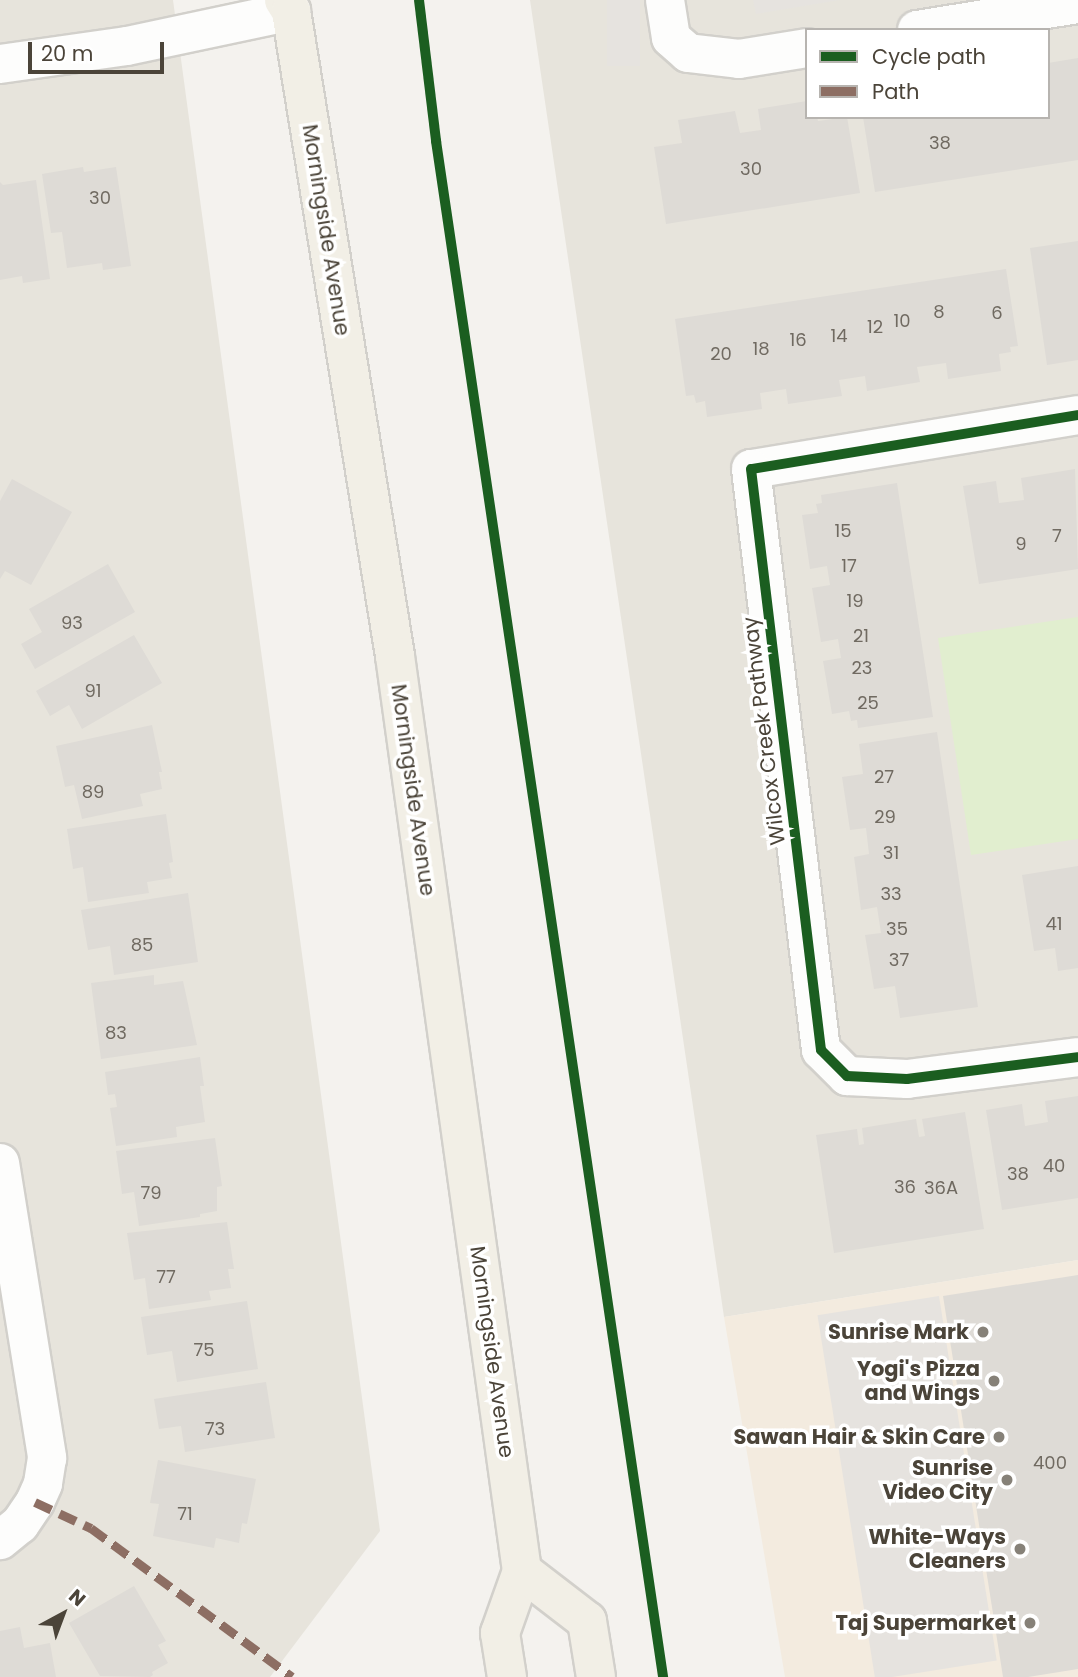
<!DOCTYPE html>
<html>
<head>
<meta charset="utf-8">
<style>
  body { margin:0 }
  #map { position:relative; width:1078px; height:1677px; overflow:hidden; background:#f4f2ee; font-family:Poppins,sans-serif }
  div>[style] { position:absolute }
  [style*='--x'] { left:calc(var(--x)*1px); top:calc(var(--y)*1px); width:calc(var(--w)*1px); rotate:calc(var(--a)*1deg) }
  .residential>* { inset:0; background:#e7e4dc }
  .commercial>* { inset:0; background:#f3ebdf }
  .green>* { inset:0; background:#e1eecf }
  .parking>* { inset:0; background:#e6e3df; transform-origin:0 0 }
  .building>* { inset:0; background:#dedbd6 }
  .roads { filter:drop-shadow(2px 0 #d2d0cb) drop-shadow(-2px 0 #d2d0cb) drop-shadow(0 2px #d2d0cb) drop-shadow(0 -2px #d2d0cb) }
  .minor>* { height:38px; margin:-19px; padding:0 19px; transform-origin:19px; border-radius:19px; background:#fdfdfc }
  .major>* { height:38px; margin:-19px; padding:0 19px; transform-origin:19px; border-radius:19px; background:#f2efe6 }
  .quiet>* { height:9px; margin-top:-4.5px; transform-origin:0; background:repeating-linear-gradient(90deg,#8d6e63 0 18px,transparent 0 27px) }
  .cycleway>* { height:10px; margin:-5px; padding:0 5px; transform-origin:5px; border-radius:5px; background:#1b5e20 }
  .dots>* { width:19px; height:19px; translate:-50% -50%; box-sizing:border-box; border:4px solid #fff; border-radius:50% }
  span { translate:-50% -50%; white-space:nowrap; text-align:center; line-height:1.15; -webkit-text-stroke:7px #fff; paint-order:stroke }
  .number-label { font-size:18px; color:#706a61 }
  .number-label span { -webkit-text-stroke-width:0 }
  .street-label { font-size:21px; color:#4b4439 }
  .poi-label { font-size:21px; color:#4b4439; font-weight:700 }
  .right { translate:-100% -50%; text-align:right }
  .legend { position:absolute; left:805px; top:28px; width:245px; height:91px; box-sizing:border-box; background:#fff; border:2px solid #b7b4b0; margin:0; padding:9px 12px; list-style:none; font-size:21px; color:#4b4439 }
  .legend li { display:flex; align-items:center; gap:14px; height:35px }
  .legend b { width:35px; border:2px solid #b7b4b0 }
  .north { position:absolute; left:28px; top:1579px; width:70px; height:70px; -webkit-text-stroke:5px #fff; paint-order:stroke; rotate:41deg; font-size:19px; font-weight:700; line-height:28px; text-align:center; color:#4b4439 }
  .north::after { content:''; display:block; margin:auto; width:24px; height:32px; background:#4b4439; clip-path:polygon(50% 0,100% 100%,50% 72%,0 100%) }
  .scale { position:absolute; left:28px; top:42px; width:136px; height:32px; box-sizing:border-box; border:4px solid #4b4439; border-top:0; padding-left:9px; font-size:21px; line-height:24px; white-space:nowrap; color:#4b4439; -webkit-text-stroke:5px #fff; paint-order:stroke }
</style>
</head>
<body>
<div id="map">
  <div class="residential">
    <div style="clip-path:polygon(0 0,173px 0,380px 1531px,270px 1677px,0 1677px)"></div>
    <div style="clip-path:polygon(evenodd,530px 0,1078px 0,1078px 1260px,724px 1317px,530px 0,807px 30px,1048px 30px,1048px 117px,807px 117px,807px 30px)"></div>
  </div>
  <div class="commercial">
    <div style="clip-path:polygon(1078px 1260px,1078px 1677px,785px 1677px,724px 1317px)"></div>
  </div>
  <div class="green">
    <div style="clip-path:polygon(1078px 617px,1078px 839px,971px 855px,938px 638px)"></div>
  </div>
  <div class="parking">
    <div style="left:607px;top:0;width:33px;height:66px"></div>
    <div style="clip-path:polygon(753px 0,840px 0,756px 14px)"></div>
    <div style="left:939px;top:1296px;width:369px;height:123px;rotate:81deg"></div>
  </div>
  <div class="building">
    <div style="clip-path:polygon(1078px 58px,1078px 160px,875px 192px,863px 117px,1048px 117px,1048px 63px)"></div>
    <div style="clip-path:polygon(807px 101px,807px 117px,817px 117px,818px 121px,847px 117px,860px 193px,666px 224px,654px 147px,682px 143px,678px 120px,735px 111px,740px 133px,761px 130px,758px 109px)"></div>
    <div style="clip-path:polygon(83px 167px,84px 172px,116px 167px,131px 266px,103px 270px,102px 263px,67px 268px,62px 232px,51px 233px,42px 174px)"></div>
    <div style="clip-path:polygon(36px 180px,50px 279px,23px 283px,22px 276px,0 280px,0 182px,3px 185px)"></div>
    <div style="clip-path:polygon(1078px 241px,1078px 360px,1047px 365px,1030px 248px)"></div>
    <div style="clip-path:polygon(1006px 269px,1018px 346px,1010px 347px,1011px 352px,999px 354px,1001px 371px,948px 379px,946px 363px,917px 367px,920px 382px,867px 391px,865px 376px,839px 380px,842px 396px,788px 404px,786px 389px,760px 393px,762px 409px,707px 417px,705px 401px,696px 403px,694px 395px,686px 396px,675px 319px)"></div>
    <div style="clip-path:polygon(1075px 469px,1078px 569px,979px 584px,963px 486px,996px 481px,999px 503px,1024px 500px,1021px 478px)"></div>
    <div style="clip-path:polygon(12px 479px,72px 512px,31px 585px,5px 571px,0 579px,0 501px)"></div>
    <div style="clip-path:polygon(897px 483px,933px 717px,858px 728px,857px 720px,851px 721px,849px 711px,832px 714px,823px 661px,841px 658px,838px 639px,821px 642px,812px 588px,830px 585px,827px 566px,810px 569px,802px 515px,818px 513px,816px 504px,822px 503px,821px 495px)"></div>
    <div style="clip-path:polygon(108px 564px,135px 612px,35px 669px,21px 644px,42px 632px,29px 609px)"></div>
    <div style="clip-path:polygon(134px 635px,162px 683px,82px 729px,69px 705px,50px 716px,36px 691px)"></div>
    <div style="clip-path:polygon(152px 725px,162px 772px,159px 772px,162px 789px,140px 794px,143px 806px,82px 819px,74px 785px,65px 787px,56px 746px)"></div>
    <div style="clip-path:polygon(937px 732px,978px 1007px,900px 1018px,895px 986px,874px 989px,865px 935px,881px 933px,877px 907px,861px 910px,854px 857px,869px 854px,866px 828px,850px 830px,842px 777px,863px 774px,859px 744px)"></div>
    <div style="clip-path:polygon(166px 814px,173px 862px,169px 863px,172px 878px,147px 882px,149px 893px,88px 902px,83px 867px,73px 869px,67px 829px)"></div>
    <div style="clip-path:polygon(1078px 866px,1078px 968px,1058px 971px,1055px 948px,1034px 951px,1022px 875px)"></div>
    <div style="clip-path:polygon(188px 893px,198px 962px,114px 975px,110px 946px,88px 950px,81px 910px)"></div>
    <div style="clip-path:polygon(154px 975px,154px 985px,183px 981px,197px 1045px,101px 1059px,91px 983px)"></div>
    <div style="clip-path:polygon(200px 1057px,204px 1086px,200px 1086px,205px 1122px,176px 1127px,177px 1137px,116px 1146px,110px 1108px,117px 1107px,115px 1094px,108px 1095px,105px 1072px)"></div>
    <div style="clip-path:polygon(1078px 1096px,1078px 1198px,1002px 1210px,986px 1110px,1022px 1104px,1025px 1126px,1048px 1122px,1045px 1101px)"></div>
    <div style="clip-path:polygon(965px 1112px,984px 1229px,834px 1253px,816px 1135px,857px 1129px,859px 1145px,864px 1144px,862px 1128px,916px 1119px,919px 1137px,925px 1136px,922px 1119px)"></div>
    <div style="clip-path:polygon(215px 1138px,222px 1186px,217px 1187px,217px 1211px,200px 1214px,200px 1217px,139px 1226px,134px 1192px,122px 1194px,116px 1151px)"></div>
    <div style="clip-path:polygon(227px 1222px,234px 1269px,228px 1269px,231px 1288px,209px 1291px,211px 1300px,149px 1309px,145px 1278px,134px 1280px,127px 1233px)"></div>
    <div style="clip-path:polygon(1078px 1275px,1078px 1669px,1028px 1677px,1003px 1677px,943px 1296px)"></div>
    <div style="clip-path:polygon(247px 1301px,258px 1369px,177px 1382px,172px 1351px,147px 1355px,141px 1317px)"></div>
    <div style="clip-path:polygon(266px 1382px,275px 1438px,185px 1452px,181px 1426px,159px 1429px,154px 1399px)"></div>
    <div style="clip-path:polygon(158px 1460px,256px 1479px,247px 1524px,242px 1523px,239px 1543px,216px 1538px,214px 1548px,153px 1536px,159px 1504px,150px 1503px)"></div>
    <div style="clip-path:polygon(134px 1586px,166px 1641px,158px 1645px,168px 1663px,152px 1672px,153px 1675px,150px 1677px,100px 1676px,69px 1623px)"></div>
    <div style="clip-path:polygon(20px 1627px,24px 1648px,50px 1643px,56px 1677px,0 1677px,0 1631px)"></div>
  </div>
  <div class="roads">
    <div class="minor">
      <div style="--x:665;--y:0;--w:38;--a:81"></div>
      <div style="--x:671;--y:38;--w:23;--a:41"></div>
      <div style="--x:688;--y:53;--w:51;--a:6.7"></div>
      <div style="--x:739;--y:59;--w:69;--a:-9.2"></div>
      <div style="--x:917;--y:30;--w:163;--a:-9.2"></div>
      <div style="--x:0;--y:64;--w:128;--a:-8.1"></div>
      <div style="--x:127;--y:46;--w:168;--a:-12"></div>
      <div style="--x:1078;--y:415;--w:331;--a:170.6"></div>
      <div style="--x:751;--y:469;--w:585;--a:83.13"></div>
      <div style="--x:821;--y:1050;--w:37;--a:45"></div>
      <div style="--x:847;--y:1076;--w:60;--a:2.9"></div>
      <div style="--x:907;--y:1079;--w:172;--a:-7.3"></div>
      <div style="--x:0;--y:1163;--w:299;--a:80.9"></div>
      <div style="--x:47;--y:1458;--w:26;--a:99"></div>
      <div style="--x:43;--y:1484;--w:20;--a:114"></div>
      <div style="--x:35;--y:1502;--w:27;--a:124"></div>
      <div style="--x:20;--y:1524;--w:26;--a:141"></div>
    </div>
    <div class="major">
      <div style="--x:284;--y:0;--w:13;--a:58"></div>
      <div style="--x:291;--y:11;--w:653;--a:80.84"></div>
      <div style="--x:395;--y:656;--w:924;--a:82.1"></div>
      <div style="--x:522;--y:1571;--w:66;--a:109.5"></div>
      <div style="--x:500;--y:1633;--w:45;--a:81"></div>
      <div style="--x:522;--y:1571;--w:82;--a:37.6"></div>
      <div style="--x:587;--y:1621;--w:57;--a:80.9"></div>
    </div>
  </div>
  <div class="quiet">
    <div style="--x:35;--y:1502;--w:62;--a:24.9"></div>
    <div style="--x:91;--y:1528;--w:250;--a:36.5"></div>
  </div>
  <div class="cycleway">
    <div style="--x:419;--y:0;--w:142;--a:83.1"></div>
    <div style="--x:436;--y:141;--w:1553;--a:81.59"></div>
    <div style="--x:1078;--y:415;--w:331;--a:170.6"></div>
    <div style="--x:751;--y:469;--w:585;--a:83.13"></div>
    <div style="--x:821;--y:1050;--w:37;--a:45"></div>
    <div style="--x:847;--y:1076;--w:60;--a:2.9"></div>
    <div style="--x:907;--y:1079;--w:172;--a:-7.3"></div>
  </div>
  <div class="dots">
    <div style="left:983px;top:1332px;background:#868178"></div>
    <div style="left:994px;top:1381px;background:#868178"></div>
    <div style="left:999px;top:1437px;background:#868178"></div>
    <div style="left:1007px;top:1480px;background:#868178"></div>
    <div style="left:1020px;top:1549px;background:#868178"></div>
    <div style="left:1030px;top:1623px;background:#868178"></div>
  </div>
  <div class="number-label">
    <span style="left:940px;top:143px">38</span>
    <span style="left:751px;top:169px">30</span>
    <span style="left:100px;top:198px">30</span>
    <span style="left:939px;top:312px">8</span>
    <span style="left:997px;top:313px">6</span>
    <span style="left:902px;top:321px">10</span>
    <span style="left:875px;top:327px">12</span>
    <span style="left:839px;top:336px">14</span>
    <span style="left:798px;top:340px">16</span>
    <span style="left:761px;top:349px">18</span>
    <span style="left:721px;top:354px">20</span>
    <span style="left:843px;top:531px">15</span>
    <span style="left:1057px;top:536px">7</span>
    <span style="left:1021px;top:544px">9</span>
    <span style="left:849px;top:566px">17</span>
    <span style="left:855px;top:601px">19</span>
    <span style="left:72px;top:623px">93</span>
    <span style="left:861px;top:636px">21</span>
    <span style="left:862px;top:668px">23</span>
    <span style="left:93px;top:691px">91</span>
    <span style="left:868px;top:703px">25</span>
    <span style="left:884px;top:777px">27</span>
    <span style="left:93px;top:792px">89</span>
    <span style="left:885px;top:817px">29</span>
    <span style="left:891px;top:853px">31</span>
    <span style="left:891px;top:894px">33</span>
    <span style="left:1054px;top:924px">41</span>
    <span style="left:897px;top:929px">35</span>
    <span style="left:142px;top:945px">85</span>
    <span style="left:899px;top:960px">37</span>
    <span style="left:116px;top:1033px">83</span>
    <span style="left:1054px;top:1166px">40</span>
    <span style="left:1018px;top:1174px">38</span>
    <span style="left:905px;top:1187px">36</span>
    <span style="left:941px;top:1188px">36A</span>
    <span style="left:151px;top:1193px">79</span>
    <span style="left:166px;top:1277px">77</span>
    <span style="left:204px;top:1350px">75</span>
    <span style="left:215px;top:1429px">73</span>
    <span style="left:1050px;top:1463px">400</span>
    <span style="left:185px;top:1514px">71</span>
  </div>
  <div class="street-label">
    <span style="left:326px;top:230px;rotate:81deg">Morningside Avenue</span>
    <span style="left:764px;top:731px;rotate:-97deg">Wilcox Creek Pathway</span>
    <span style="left:413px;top:790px;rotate:82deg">Morningside Avenue</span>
    <span style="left:492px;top:1352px;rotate:82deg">Morningside Avenue</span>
  </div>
  <div class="poi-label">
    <span class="right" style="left:969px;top:1332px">Sunrise Mark</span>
    <span class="right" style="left:980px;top:1381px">Yogi's Pizza<br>and Wings</span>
    <span class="right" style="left:985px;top:1437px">Sawan Hair &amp; Skin Care</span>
    <span class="right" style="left:993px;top:1480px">Sunrise<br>Video City</span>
    <span class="right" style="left:1006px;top:1549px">White-Ways<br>Cleaners</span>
    <span class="right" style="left:1016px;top:1623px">Taj Supermarket</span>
  </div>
  <ul class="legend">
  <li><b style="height:9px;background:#1b5e20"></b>Cycle path</li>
  <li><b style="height:9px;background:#8d6e63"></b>Path</li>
  </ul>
  <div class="north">N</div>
  <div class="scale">20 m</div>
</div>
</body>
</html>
